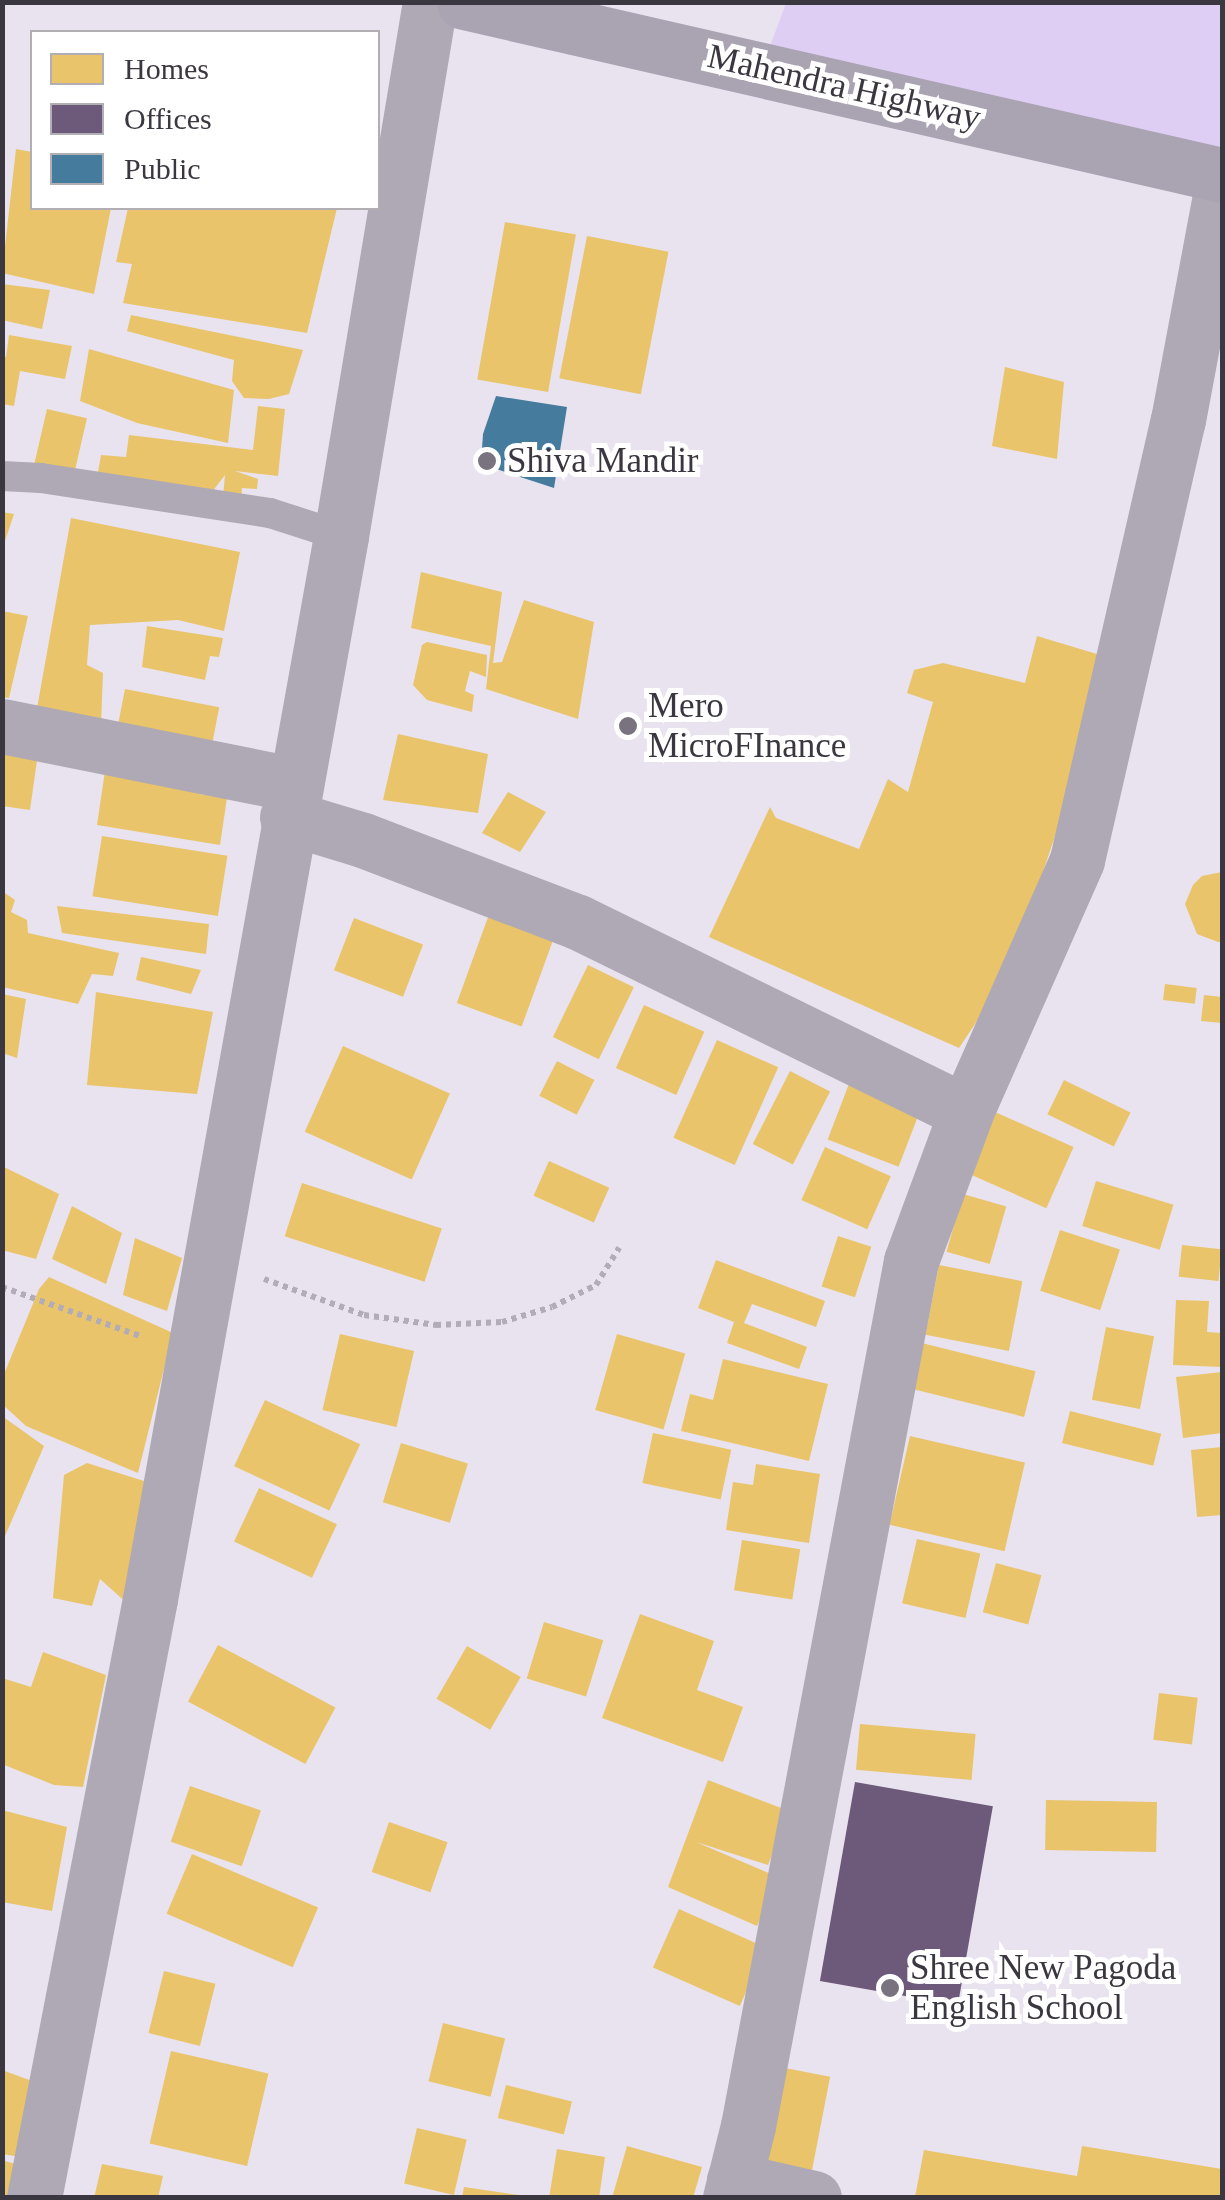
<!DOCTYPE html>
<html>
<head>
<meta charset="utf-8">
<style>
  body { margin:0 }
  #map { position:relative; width:1225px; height:2200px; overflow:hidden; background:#e9e3f0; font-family:"Times New Roman",serif }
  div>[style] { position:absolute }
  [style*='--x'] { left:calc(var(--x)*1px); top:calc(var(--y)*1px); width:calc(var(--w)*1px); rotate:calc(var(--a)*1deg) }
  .green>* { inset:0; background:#dfcef3 }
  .homes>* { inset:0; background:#e9c46a; transform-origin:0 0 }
  .offices>* { inset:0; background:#6d597a; transform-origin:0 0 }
  .public>* { inset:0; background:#457b9d }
  .path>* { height:6px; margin-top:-3px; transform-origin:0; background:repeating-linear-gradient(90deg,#b1acb7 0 5px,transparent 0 10px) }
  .service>* { height:30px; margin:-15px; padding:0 15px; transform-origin:15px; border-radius:15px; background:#aea9b5 }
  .minor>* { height:55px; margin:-27.5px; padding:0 27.5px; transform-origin:27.5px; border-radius:27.5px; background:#aea9b5 }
  .trunk>* { height:55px; margin:-27.5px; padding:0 27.5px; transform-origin:27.5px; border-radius:27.5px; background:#aaa3b2 }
  .dots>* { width:28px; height:28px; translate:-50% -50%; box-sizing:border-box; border:5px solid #fff; border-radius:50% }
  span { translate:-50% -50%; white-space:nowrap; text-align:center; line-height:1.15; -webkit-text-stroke:10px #fff; paint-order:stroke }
  .street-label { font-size:35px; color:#3b3740 }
  .poi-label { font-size:35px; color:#3b3740 }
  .left { translate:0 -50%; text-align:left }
  .frame { position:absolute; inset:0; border:5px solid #3b3740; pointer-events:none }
  .legend { position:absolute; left:30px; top:30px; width:350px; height:180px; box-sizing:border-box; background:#fff; border:2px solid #b1afb3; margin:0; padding:12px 18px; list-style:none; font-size:30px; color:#3b3740 }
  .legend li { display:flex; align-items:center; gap:20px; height:50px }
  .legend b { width:50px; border:2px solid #b1afb3 }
</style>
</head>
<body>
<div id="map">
  <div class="green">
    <div style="clip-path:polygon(786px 3px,1222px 3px,1222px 175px,762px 68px)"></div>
  </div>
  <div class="homes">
    <div style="clip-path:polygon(16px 149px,32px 152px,32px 208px,111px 208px,94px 294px,2px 273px)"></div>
    <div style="clip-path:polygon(128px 208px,337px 208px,307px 333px,123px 303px,132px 264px,116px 262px)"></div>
    <div style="left:505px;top:222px;width:72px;height:160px;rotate:10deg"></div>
    <div style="left:587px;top:236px;width:83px;height:145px;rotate:11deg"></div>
    <div style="clip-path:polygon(2px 284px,50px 290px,42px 329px,2px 320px)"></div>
    <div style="clip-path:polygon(131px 315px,303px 350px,289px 394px,269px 399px,244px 398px,232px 381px,234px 360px,127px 331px)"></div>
    <div style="clip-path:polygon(9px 335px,72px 346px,65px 379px,20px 371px,14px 406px,2px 404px,2px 356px,6px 357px)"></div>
    <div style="clip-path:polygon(89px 349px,234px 390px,228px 443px,137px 423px,80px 401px)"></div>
    <div style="clip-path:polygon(1005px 367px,1064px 382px,1057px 459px,992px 446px)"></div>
    <div style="clip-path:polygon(258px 406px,285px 409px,278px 476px,235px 471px,258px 479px,257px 489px,242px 488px,241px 499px,223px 497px,225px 475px,212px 492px,97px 478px,101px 455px,126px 457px,129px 435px,253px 450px)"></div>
    <div style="left:47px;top:409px;width:41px;height:60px;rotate:13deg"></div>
    <div style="clip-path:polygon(2px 512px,14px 514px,3px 547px,2px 547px)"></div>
    <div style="clip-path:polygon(71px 518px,240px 552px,224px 631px,178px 620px,90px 625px,87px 665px,103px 673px,101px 724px,36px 714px)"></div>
    <div style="clip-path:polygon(421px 572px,502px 592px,493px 663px,502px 662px,524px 600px,594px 622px,578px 719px,486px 689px,491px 646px,411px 628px)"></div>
    <div style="clip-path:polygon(2px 611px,28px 616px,9px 698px,2px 697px)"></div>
    <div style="clip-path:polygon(147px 626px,223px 638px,219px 657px,210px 656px,205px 680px,142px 667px)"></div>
    <div style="clip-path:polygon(1037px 636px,1097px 654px,1097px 711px,1009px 973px,959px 1048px,709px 937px,770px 807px,776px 818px,859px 849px,888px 779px,908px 792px,933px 702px,907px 693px,914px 670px,943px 663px,1025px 683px)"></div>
    <div style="clip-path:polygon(427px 642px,487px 655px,486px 677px,470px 671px,465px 691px,474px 695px,472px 712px,427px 700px,413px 685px,422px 645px)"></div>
    <div style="left:125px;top:689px;width:96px;height:36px;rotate:11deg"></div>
    <div style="clip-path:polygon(398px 734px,488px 754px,478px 813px,383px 800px)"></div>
    <div style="clip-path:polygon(2px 739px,39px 746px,30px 810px,2px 806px)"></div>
    <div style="clip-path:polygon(107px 757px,201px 770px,199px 794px,227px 798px,220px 845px,97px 825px)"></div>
    <div style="clip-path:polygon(508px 792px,546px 812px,520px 852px,482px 833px)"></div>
    <div style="left:102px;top:836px;width:127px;height:61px;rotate:9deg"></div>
    <div style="clip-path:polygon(1222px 872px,1222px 942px,1218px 942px,1197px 934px,1185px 904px,1193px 885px,1202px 876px)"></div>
    <div style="clip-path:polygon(2px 891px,15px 900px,11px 912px,27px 920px,28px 933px,119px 953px,113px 976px,92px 974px,78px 1004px,2px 987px)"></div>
    <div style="clip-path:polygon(57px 906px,209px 924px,206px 954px,62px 933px)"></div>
    <div style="left:491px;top:909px;width:69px;height:100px;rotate:20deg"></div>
    <div style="left:354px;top:918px;width:74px;height:56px;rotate:21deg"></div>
    <div style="clip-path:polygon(141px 957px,201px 970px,191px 994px,136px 980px)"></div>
    <div style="left:588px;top:965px;width:51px;height:80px;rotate:26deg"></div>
    <div style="left:1165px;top:984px;width:32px;height:16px;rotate:7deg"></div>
    <div style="clip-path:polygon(96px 992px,213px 1012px,197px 1094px,87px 1085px)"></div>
    <div style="clip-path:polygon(2px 994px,26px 999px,17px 1058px,2px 1053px)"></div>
    <div style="clip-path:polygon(1204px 995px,1222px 997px,1222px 1023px,1201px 1021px)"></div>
    <div style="left:644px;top:1005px;width:66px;height:69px;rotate:24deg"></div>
    <div style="left:717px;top:1040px;width:67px;height:107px;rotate:24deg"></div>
    <div style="left:343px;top:1046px;width:117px;height:94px;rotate:24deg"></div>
    <div style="left:557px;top:1061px;width:42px;height:39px;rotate:27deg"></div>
    <div style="left:790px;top:1071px;width:45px;height:82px;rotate:27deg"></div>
    <div style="left:852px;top:1076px;width:76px;height:68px;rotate:21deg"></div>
    <div style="left:1064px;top:1080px;width:74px;height:38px;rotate:26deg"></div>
    <div style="left:995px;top:1112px;width:86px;height:67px;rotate:24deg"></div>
    <div style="left:825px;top:1147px;width:72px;height:58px;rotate:24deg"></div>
    <div style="left:549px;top:1161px;width:66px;height:38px;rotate:24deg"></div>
    <div style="clip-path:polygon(2px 1166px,59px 1194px,36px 1259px,2px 1250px)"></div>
    <div style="left:1096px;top:1181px;width:81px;height:47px;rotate:17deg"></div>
    <div style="left:302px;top:1183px;width:147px;height:56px;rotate:18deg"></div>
    <div style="left:963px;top:1194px;width:45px;height:60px;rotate:16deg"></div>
    <div style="clip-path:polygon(72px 1206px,122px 1233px,106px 1284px,52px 1259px)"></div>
    <div style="left:1060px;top:1230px;width:63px;height:64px;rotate:18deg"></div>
    <div style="left:838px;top:1236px;width:35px;height:53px;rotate:18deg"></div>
    <div style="clip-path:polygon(135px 1238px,182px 1258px,167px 1311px,123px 1295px)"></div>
    <div style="left:1182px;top:1245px;width:40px;height:32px;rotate:6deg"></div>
    <div style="clip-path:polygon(716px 1260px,825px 1301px,816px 1327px,752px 1304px,744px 1323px,807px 1347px,799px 1369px,727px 1343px,734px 1322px,698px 1308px)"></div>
    <div style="left:939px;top:1265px;width:85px;height:71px;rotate:11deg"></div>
    <div style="clip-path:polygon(49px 1277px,173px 1333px,138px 1473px,26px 1426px,2px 1404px,2px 1379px,39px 1289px)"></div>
    <div style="clip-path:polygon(1176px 1300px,1209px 1301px,1207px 1332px,1222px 1333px,1222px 1367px,1173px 1365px)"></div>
    <div style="left:1106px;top:1327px;width:49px;height:74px;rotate:11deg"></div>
    <div style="left:340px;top:1334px;width:76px;height:78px;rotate:13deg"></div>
    <div style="left:617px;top:1334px;width:71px;height:79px;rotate:16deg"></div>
    <div style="left:922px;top:1343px;width:117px;height:47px;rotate:14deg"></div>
    <div style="clip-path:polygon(723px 1359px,828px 1384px,809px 1461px,681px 1431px,690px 1394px,713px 1400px)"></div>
    <div style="clip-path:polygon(1222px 1372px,1222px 1433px,1183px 1438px,1176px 1377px)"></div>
    <div style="left:265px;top:1400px;width:105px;height:73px;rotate:25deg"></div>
    <div style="left:1070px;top:1411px;width:94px;height:33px;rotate:14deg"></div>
    <div style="clip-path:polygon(2px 1416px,44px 1446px,2px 1543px)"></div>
    <div style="left:653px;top:1433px;width:80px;height:51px;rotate:12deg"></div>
    <div style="left:910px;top:1436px;width:118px;height:91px;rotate:13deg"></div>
    <div style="left:401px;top:1443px;width:70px;height:62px;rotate:17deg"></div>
    <div style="clip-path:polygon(1222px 1447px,1222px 1515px,1197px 1517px,1191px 1450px)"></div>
    <div style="clip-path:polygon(87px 1463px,144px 1481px,129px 1605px,100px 1579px,92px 1606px,53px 1598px,64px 1475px)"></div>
    <div style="clip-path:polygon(756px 1464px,820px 1474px,809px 1543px,726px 1530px,733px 1482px,753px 1485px)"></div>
    <div style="left:259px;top:1488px;width:86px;height:59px;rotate:25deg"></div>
    <div style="left:917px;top:1539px;width:65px;height:66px;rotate:13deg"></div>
    <div style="left:742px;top:1540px;width:59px;height:51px;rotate:9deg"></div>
    <div style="left:996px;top:1563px;width:47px;height:51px;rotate:15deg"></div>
    <div style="clip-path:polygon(640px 1614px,714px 1641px,697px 1690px,743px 1707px,723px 1762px,602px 1718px)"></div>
    <div style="left:544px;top:1622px;width:62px;height:59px;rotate:17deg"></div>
    <div style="left:218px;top:1645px;width:133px;height:64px;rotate:28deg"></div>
    <div style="left:467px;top:1646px;width:62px;height:61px;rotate:30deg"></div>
    <div style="clip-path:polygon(43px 1652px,106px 1675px,83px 1787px,54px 1785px,2px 1764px,2px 1678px,31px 1687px)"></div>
    <div style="left:1159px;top:1693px;width:39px;height:47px;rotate:7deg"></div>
    <div style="left:860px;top:1724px;width:116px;height:46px;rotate:5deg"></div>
    <div style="clip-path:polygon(708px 1780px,789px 1811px,768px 1865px,696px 1842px,778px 1877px,757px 1926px,668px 1887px)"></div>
    <div style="left:190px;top:1786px;width:75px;height:59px;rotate:19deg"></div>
    <div style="left:1046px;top:1800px;width:111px;height:50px;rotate:1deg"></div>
    <div style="clip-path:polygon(2px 1810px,67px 1827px,52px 1911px,2px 1902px)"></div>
    <div style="left:389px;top:1822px;width:62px;height:53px;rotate:19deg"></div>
    <div style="left:192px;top:1854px;width:137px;height:65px;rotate:23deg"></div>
    <div style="left:679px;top:1909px;width:95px;height:64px;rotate:24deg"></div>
    <div style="left:164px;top:1971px;width:53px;height:64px;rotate:14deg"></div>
    <div style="left:443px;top:2023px;width:64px;height:60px;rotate:14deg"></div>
    <div style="left:171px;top:2051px;width:100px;height:95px;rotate:13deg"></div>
    <div style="left:785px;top:2068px;width:46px;height:103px;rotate:11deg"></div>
    <div style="clip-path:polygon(2px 2070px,43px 2085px,27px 2158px,2px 2154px)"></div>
    <div style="left:506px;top:2085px;width:68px;height:34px;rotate:14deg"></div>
    <div style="left:417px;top:2128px;width:51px;height:57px;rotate:13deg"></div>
    <div style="clip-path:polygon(627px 2146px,702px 2167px,693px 2198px,612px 2198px)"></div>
    <div style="clip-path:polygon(1082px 2146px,1222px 2169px,1222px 2198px,915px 2197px,924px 2150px,1077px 2176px)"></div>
    <div style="clip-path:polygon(557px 2149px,605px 2157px,599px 2198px,549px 2198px)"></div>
    <div style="clip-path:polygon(2px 2160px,28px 2168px,20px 2198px,2px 2198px)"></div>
    <div style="clip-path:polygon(102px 2164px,163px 2176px,158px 2198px,94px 2198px)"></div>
    <div style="clip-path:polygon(464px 2187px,519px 2195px,519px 2198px,462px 2198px)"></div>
  </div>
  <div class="offices">
    <div style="left:855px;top:1782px;width:140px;height:202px;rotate:10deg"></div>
  </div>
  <div class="public">
    <div style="clip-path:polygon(496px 396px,567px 407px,554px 488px,481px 464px,483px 434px)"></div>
  </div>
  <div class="path">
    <div style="--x:264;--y:1279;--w:106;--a:19.8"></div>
    <div style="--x:364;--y:1315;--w:73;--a:7.9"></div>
    <div style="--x:436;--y:1325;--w:66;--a:-2.6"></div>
    <div style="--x:502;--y:1322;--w:52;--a:-16.7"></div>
    <div style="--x:552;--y:1307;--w:49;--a:-26.6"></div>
    <div style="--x:596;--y:1285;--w:44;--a:-58.1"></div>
    <div style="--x:2;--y:1287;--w:150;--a:19.5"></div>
  </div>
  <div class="service">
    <div style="--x:2;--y:476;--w:39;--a:3"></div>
    <div style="--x:41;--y:478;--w:232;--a:8.7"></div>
    <div style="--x:270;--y:513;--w:75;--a:17.9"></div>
  </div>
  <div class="minor">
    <div style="--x:2;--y:726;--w:297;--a:11.3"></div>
    <div style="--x:287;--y:817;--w:79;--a:16.8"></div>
    <div style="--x:363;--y:840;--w:230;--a:20.9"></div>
    <div style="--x:578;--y:922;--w:432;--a:26.1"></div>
    <div style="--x:734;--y:2180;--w:82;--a:12.7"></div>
    <div style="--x:34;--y:2198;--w:610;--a:-79.04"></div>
    <div style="--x:150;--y:1599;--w:1080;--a:-79.81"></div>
    <div style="--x:341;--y:536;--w:541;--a:-80.54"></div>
    <div style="--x:730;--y:2198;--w:74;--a:-76"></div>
    <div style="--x:748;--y:2126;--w:880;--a:-79.33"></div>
    <div style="--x:911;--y:1261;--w:159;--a:-69.7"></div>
    <div style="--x:966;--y:1112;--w:275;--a:-66.2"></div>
    <div style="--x:1077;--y:860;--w:451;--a:-77.1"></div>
    <div style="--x:1178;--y:420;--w:240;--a:-79.4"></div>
  </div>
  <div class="trunk">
    <div style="--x:464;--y:2;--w:777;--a:12.86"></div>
  </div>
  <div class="dots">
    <div style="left:487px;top:461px;background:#78737e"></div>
    <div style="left:628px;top:726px;background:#78737e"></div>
    <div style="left:890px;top:1988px;background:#78737e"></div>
  </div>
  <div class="street-label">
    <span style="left:844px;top:87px;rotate:13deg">Mahendra Highway</span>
  </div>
  <div class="poi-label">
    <span class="left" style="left:507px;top:461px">Shiva Mandir</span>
    <span class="left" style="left:648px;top:726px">Mero<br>MicroFInance</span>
    <span class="left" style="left:910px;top:1988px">Shree New Pagoda<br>English School</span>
  </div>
  <div class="frame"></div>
  <ul class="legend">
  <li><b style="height:28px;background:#e9c46a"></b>Homes</li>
  <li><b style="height:28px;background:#6d597a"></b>Offices</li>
  <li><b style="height:28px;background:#457b9d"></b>Public</li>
  </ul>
</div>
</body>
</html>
